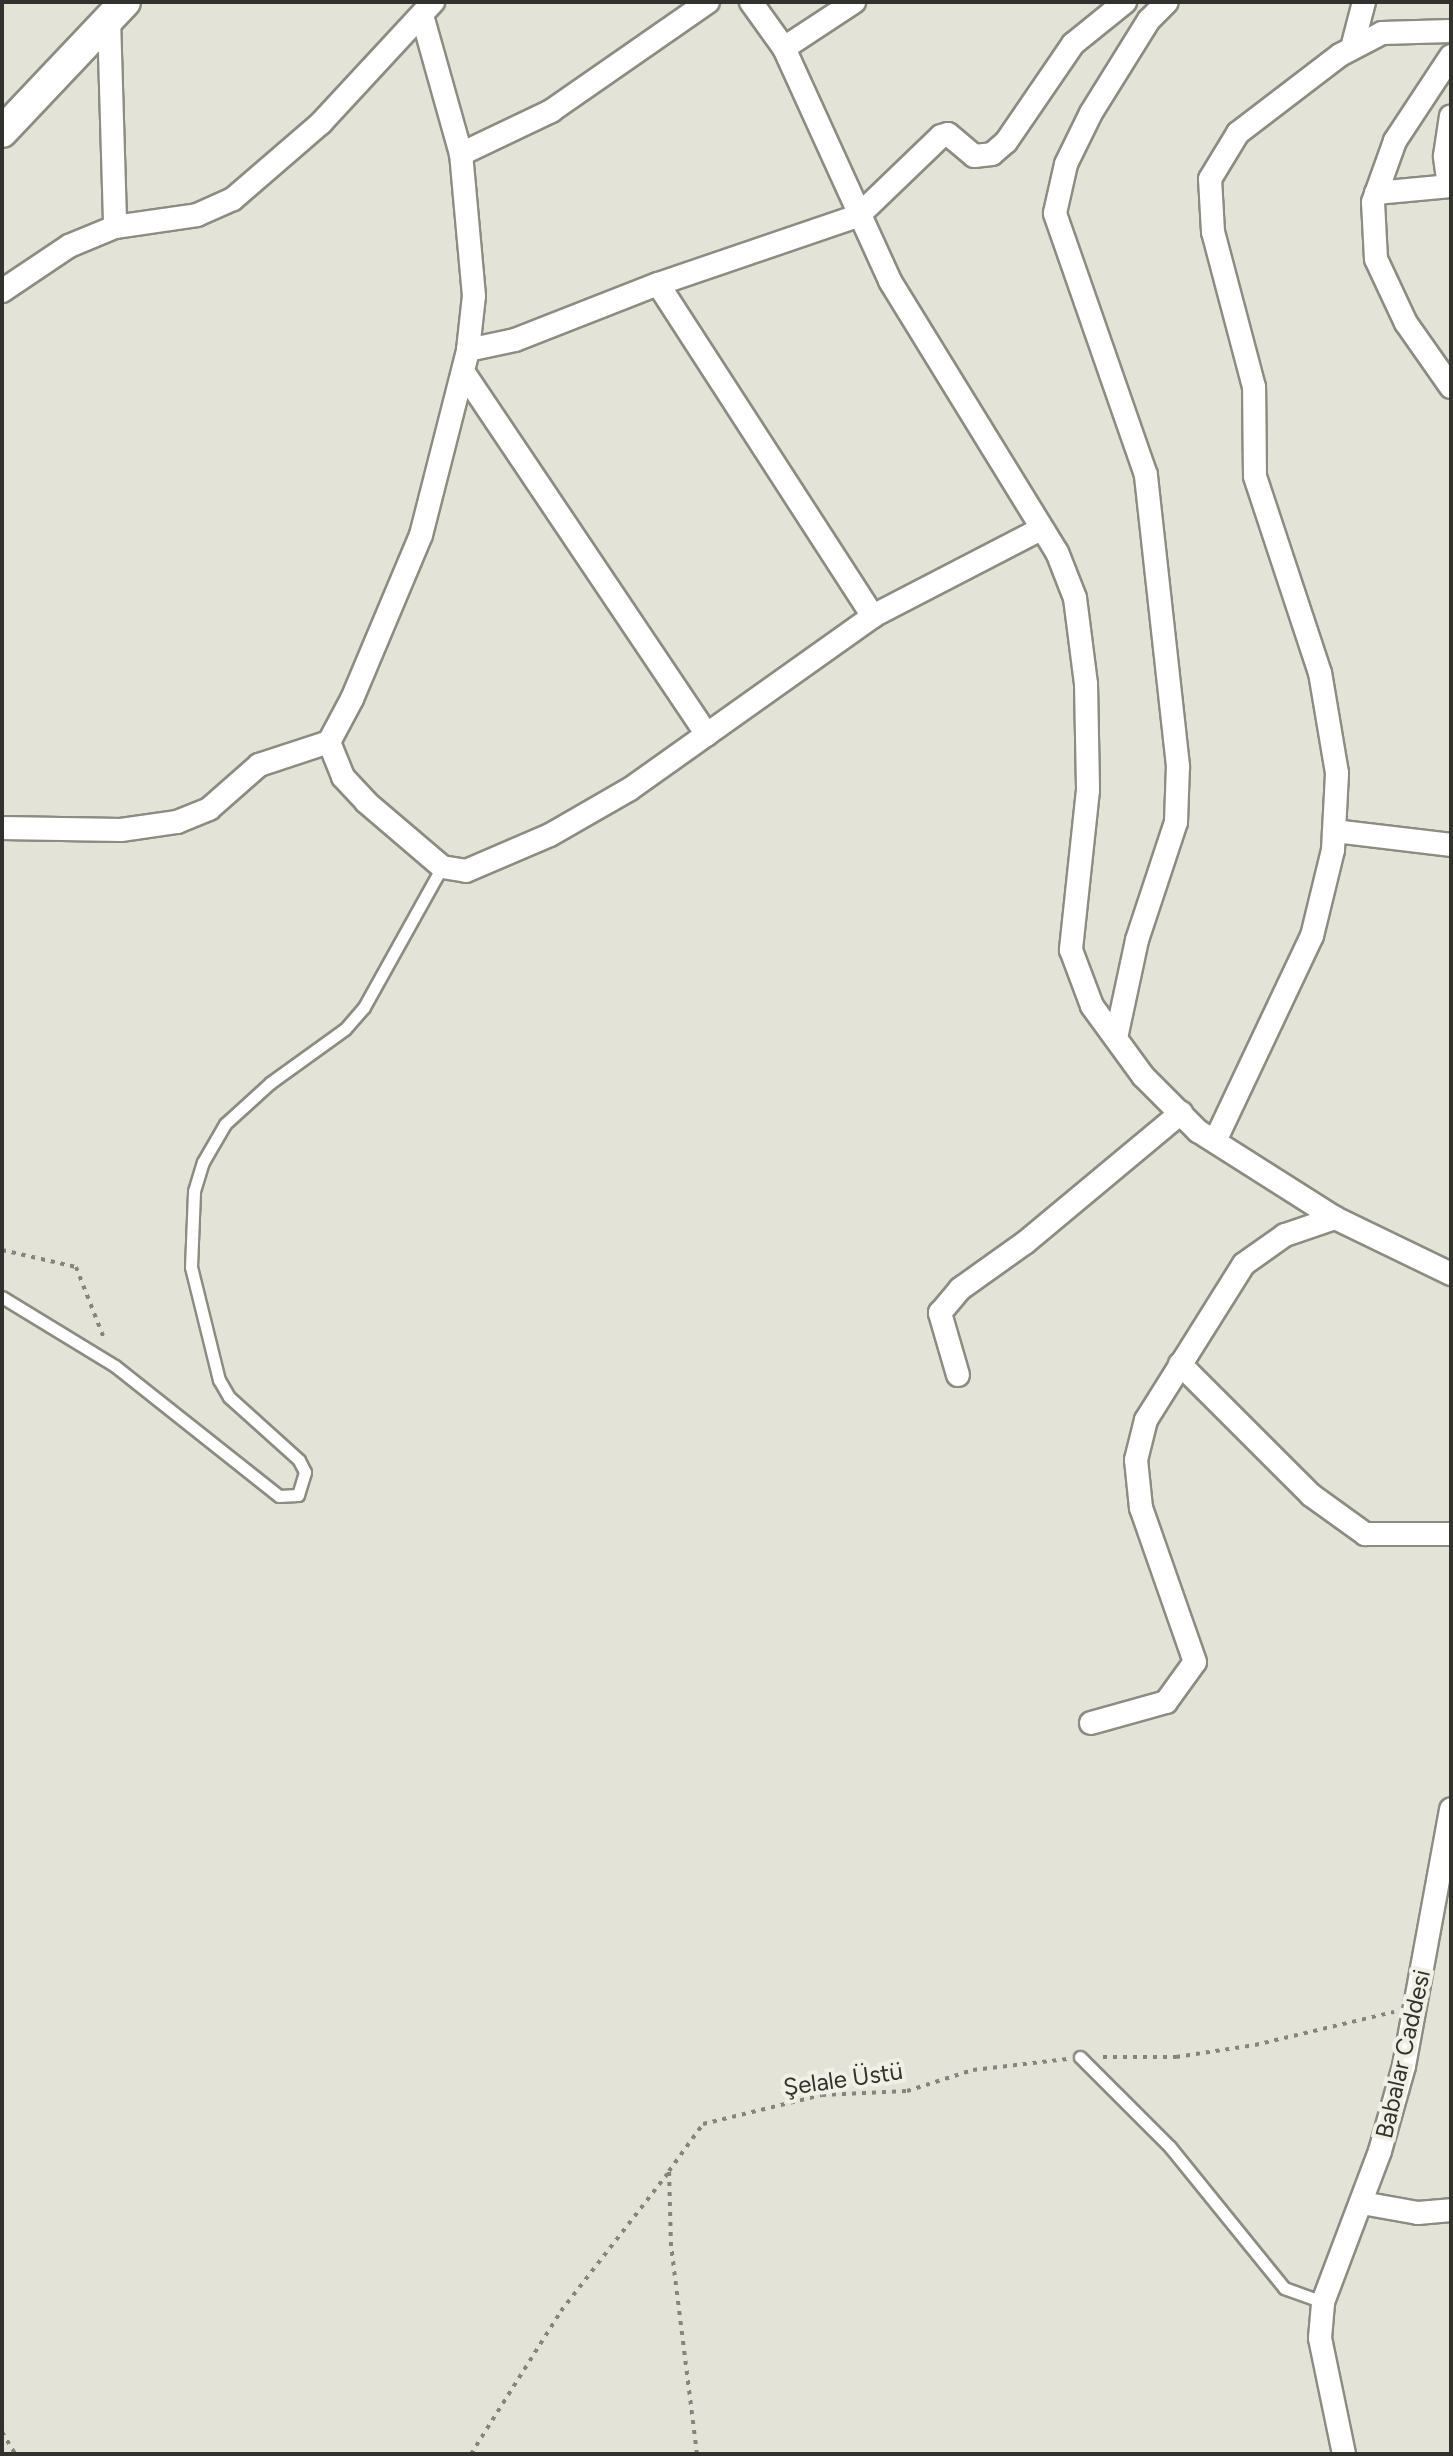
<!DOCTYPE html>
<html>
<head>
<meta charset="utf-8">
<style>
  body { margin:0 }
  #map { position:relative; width:1453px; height:2456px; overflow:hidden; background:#e3e3d8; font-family:Figtree,sans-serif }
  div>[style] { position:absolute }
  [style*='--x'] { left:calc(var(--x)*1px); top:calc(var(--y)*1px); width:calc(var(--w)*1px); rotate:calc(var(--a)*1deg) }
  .path>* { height:4px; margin-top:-2px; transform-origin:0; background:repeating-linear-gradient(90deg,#85857e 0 4px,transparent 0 10px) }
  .roads { filter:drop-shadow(2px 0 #8c8c82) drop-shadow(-2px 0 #8c8c82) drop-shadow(0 2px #8c8c82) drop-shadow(0 -2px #8c8c82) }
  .lane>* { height:11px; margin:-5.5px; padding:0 5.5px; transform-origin:5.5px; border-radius:5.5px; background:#fff }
  .street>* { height:22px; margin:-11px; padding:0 11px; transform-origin:11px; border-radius:11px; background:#fff }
  .secondary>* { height:30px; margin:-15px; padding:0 15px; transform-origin:15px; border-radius:15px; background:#fff }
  span { translate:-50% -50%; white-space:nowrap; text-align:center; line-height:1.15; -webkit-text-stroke:8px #f0f0e5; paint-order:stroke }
  .street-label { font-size:24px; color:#31312d }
  .frame { position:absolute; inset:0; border:4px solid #31312d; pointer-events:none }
</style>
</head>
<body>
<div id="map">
  <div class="path">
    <div style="--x:2;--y:1250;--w:76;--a:12.9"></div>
    <div style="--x:76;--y:1267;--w:79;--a:68.6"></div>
    <div style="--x:1103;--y:2057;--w:73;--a:0"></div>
    <div style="--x:1176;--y:2057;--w:80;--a:-8.6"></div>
    <div style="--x:1255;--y:2045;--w:143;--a:-13.4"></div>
    <div style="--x:2;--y:2432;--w:26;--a:59"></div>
    <div style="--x:471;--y:2454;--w:169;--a:-57.8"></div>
    <div style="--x:561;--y:2311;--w:175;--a:-52.2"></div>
    <div style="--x:697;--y:2454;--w:210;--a:-97.1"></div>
    <div style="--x:671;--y:2246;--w:75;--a:-91.5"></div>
    <div style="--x:669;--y:2171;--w:58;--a:-54.1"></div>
    <div style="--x:703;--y:2124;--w:122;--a:-13.7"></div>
    <div style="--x:822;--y:2095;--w:85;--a:-2.7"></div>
    <div style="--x:907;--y:2091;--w:69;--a:-17.7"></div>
    <div style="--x:973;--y:2070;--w:95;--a:-6.7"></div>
  </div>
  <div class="roads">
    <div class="lane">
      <div style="--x:2;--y:1297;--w:132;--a:31.4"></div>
      <div style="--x:115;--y:1366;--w:209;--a:38.4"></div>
      <div style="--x:279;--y:1496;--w:19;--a:-3"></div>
      <div style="--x:298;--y:1495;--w:24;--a:-73"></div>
      <div style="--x:305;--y:1472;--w:13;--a:-117"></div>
      <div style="--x:299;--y:1460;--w:94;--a:-138"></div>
      <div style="--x:229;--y:1397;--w:20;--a:-120"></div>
      <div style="--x:219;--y:1380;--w:116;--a:-103.9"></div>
      <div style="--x:191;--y:1267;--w:76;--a:-87.7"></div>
      <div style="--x:194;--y:1191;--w:30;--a:-73"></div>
      <div style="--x:203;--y:1162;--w:44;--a:-59.9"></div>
      <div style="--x:225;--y:1124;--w:61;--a:-42.3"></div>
      <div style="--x:270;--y:1083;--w:92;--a:-35.8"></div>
      <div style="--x:345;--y:1029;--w:29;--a:-49"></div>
      <div style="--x:364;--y:1007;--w:160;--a:-60.9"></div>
      <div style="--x:1080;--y:2057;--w:127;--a:45"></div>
      <div style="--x:1170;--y:2147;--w:181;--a:51"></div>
      <div style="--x:1284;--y:2288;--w:41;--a:19.7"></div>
    </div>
    <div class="street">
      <div style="--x:751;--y:2;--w:57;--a:54.3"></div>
      <div style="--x:784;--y:48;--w:256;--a:65.5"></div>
      <div style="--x:890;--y:281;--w:318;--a:58.4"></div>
      <div style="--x:1057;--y:552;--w:49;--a:68.6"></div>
      <div style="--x:1075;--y:598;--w:87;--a:82.7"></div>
      <div style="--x:1086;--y:684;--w:106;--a:88.9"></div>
      <div style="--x:1088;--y:790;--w:161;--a:96.1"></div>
      <div style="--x:1071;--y:950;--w:60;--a:69.4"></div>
      <div style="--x:1092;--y:1006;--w:87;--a:53.9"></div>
      <div style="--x:1143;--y:1076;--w:78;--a:45"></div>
      <div style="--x:1198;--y:1131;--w:162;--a:32.4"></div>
      <div style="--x:1335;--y:1218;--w:129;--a:25.8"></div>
      <div style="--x:109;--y:19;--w:208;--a:88.3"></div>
      <div style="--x:784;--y:48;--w:84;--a:-33.3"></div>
      <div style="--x:1352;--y:48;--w:48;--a:-75.4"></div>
      <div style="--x:1451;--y:56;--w:102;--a:123.4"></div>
      <div style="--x:1395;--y:141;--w:65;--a:109.8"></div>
      <div style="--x:1373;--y:202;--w:57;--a:87"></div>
      <div style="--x:1376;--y:259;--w:71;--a:64.9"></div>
      <div style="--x:1406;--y:323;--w:78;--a:54.9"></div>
      <div style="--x:461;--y:154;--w:100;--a:-25.5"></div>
      <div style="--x:551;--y:111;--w:191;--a:-34.8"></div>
      <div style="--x:1449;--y:186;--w:30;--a:-98"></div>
      <div style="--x:1445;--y:156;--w:40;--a:-81.5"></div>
      <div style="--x:1376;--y:193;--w:75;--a:-5.3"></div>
      <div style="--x:658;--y:284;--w:396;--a:57.1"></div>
      <div style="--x:2;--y:291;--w:81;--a:-33.9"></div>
      <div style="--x:69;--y:246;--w:50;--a:-22.4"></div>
      <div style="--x:115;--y:227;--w:83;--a:-8.3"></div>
      <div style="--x:197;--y:215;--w:39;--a:-24"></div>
      <div style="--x:233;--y:199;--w:116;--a:-40.8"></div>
      <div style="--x:321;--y:123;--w:165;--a:-47.2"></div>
      <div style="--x:468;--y:350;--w:48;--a:-12"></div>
      <div style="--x:515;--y:340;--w:154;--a:-21.4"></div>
      <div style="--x:658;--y:284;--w:211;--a:-18.8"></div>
      <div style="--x:858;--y:216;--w:115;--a:-43.9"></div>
      <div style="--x:941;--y:136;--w:7;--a:-16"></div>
      <div style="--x:948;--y:134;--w:34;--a:40"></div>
      <div style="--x:974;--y:156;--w:18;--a:-6"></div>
      <div style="--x:992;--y:154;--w:18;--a:-41"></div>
      <div style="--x:1006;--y:142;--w:119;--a:-55.6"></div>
      <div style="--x:1073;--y:44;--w:67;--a:-38.9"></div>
      <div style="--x:466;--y:376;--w:432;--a:56.1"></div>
      <div style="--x:329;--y:742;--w:38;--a:68"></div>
      <div style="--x:343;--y:777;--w:34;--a:47"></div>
      <div style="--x:366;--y:802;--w:100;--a:40.5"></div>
      <div style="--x:442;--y:867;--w:24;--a:9"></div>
      <div style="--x:466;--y:871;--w:91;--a:-23.2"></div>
      <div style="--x:550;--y:835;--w:92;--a:-29.9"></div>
      <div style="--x:630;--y:789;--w:298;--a:-35.4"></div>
      <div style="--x:873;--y:616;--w:189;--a:-27.4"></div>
      <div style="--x:2;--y:828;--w:119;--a:1"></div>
      <div style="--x:121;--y:830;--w:57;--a:-8.1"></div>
      <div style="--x:177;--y:822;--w:35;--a:-22"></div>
      <div style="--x:209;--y:809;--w:67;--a:-41.3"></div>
      <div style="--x:259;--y:765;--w:74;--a:-18.2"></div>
      <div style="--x:329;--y:742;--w:49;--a:-61.9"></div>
      <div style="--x:352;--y:699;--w:178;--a:-67.2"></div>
      <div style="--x:421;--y:535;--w:191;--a:-75.7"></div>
      <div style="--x:468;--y:350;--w:54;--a:-83.7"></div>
      <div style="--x:474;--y:296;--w:143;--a:-95.2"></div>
      <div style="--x:461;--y:154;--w:144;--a:-105.7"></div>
      <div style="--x:1334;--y:831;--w:118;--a:6.8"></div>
      <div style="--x:1116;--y:1038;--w:100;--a:-77.9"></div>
      <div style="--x:1137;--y:940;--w:124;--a:-71.7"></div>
      <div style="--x:1176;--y:822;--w:56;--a:-88"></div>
      <div style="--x:1178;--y:766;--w:293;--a:-96.3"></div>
      <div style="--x:1146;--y:475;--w:277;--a:-109.2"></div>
      <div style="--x:1055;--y:213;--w:50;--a:-77.3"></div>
      <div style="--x:1066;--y:164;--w:57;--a:-63.9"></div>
      <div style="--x:1091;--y:113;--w:110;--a:-58.1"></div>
      <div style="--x:1149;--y:20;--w:25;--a:-45"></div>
      <div style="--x:1215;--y:1141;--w:227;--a:-64.7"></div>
      <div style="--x:1312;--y:936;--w:89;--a:-76.3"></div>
      <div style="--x:1333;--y:850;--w:77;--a:-87"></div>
      <div style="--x:1337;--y:773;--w:101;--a:-99.6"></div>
      <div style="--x:1320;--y:673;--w:207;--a:-108.3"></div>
      <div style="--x:1255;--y:476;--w:89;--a:-90.6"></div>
      <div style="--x:1254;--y:387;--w:160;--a:-104.8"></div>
      <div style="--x:1213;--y:232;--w:53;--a:-93.2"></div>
      <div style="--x:1210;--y:179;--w:54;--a:-58.7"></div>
      <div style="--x:1238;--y:133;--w:128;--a:-37.4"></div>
      <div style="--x:1340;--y:55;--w:47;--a:-27.6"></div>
      <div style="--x:1382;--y:33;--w:69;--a:-1.7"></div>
      <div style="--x:1180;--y:1364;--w:185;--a:45"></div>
      <div style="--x:1311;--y:1495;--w:67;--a:35.8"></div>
      <div style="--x:1365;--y:1534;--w:86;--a:0"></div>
      <div style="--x:958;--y:1375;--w:65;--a:-106.2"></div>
      <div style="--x:940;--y:1313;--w:31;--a:-50"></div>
      <div style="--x:960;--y:1289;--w:81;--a:-35.5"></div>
      <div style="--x:1026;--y:1242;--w:202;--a:-39.8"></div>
      <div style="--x:1091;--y:1723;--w:78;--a:-15.6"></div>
      <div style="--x:1166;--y:1702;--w:49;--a:-54.1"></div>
      <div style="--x:1195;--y:1662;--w:163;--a:-109.3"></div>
      <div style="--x:1141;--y:1508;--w:48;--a:-95.9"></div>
      <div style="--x:1136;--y:1460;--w:41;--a:-76"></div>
      <div style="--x:1146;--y:1420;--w:184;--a:-57.9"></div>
      <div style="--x:1244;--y:1264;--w:50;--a:-35.3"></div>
      <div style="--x:1285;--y:1235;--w:53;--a:-18.8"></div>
      <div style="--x:1362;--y:2203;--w:57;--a:10.1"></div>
      <div style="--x:1418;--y:2213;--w:33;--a:-5"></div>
      <div style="--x:1344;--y:2454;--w:118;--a:-101.7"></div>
      <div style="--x:1320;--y:2338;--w:36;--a:-85"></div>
      <div style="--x:1323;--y:2302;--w:161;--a:-69.3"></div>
      <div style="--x:1380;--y:2151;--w:88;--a:-74.2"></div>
      <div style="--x:1404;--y:2066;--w:261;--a:-79.6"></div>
    </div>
    <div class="secondary">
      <div style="--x:2;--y:132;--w:179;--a:-46.6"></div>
    </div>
  </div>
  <div class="street-label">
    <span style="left:1403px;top:2054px;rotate:-77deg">Babalar Caddesi</span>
    <span style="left:843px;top:2079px;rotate:-8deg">Şelale Üstü</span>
  </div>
  <div class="frame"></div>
</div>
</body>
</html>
